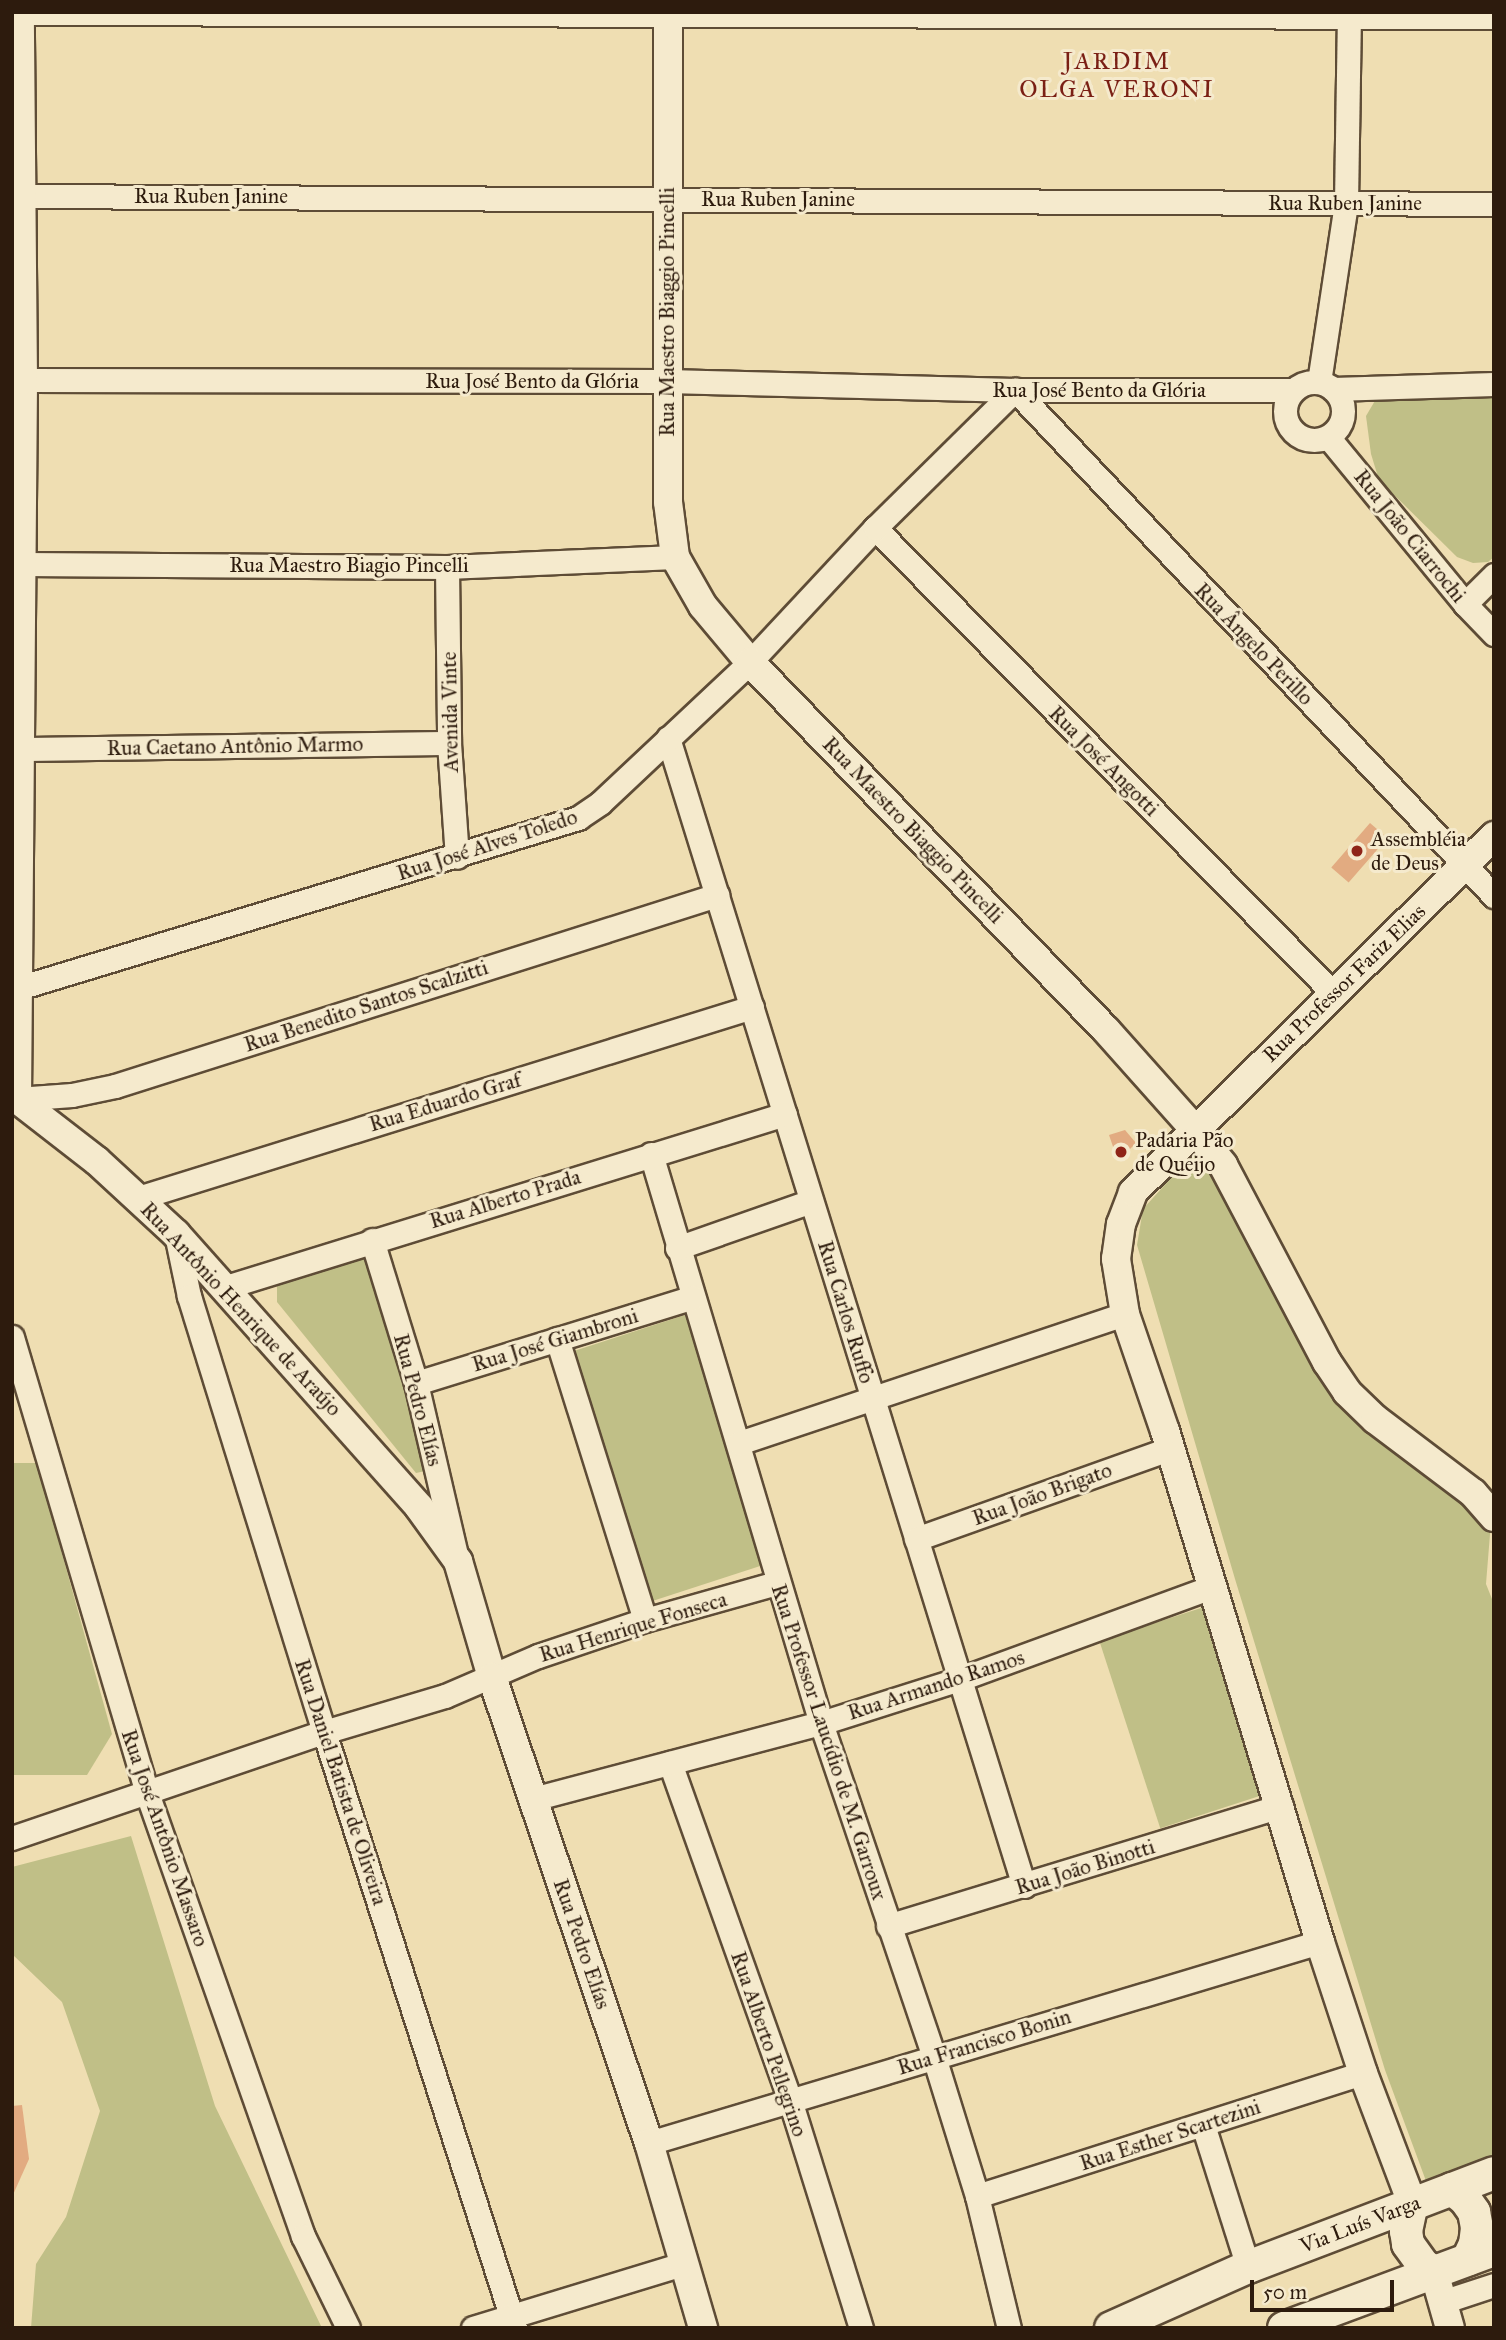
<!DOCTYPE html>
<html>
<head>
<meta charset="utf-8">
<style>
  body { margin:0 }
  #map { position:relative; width:1506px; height:2340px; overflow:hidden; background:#efdeb2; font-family:"IM FELL Great Primer",serif }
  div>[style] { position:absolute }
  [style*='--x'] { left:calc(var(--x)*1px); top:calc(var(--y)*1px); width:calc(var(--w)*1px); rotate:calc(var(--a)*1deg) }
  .green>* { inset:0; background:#c0bf87; transform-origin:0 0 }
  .building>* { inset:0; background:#e2ab81; transform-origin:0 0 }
  .roads { filter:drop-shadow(2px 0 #5e4c36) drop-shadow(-2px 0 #5e4c36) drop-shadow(0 2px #5e4c36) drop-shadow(0 -2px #5e4c36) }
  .minor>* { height:23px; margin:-11.5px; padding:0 11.5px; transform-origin:11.5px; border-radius:11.5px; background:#f5eacd }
  .minor>.ring { margin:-11.5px; padding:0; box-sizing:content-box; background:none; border:23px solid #f5eacd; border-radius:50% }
  .tertiary>* { height:28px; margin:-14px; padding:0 14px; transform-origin:14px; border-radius:14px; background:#f5eacd }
  .secondary>* { height:32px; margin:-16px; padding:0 16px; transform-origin:16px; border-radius:16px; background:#f5eacd }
  .dots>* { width:19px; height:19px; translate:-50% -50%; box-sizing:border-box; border:4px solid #f5eacd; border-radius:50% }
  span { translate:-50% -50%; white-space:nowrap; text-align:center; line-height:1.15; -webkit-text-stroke:6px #f5eacd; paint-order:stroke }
  .street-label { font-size:21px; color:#2d1b0d }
  .poi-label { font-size:21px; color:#2d1b0d }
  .left { translate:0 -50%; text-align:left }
  .quarter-label { font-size:24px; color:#7a1f14; letter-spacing:2px }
  .frame { position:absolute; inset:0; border:14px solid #2d1b0d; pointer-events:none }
  .scale { position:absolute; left:1250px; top:2280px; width:144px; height:32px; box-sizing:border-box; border:4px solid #2d1b0d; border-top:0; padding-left:9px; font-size:21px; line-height:24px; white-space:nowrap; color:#2d1b0d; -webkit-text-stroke:5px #f5eacd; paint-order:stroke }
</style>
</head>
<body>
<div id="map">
  <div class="green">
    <div style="clip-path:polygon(1494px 390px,1494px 557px,1488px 562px,1473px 563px,1457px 557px,1379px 480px,1371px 454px,1366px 416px,1376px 399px)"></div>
    <div style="clip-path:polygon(1201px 1153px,1316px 1369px,1491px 1522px,1486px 1584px,1494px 1604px,1494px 2156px,1426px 2181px,1385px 2070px,1235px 1579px,1137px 1245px,1143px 1209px,1190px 1157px)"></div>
    <div style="clip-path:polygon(365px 1255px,430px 1470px,416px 1473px,277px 1302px,277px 1281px)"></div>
    <div style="left:685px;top:1315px;width:262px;height:129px;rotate:72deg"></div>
    <div style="clip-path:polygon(12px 1463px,37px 1463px,112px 1734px,87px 1775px,12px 1775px)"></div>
    <div style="left:1204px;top:1607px;width:197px;height:110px;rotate:72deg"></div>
    <div style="clip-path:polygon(131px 1836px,215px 2106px,322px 2328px,31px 2328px,36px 2264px,66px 2217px,100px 2111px,62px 2002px,12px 1954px,12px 1867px)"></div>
  </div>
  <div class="building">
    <div style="left:1370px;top:823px;width:23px;height:59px;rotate:41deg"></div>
    <div style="clip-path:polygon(1125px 1130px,1136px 1143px,1118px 1161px,1109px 1135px)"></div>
    <div style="clip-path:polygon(22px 2105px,29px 2159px,12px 2197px,12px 2106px)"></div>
  </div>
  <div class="roads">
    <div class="minor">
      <div style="--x:20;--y:13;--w:1474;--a:0.16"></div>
      <div style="--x:20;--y:196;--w:1474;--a:0.31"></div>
      <div style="--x:23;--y:380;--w:644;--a:0.09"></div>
      <div style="--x:667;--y:381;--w:348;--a:1.5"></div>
      <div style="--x:1015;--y:390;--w:277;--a:0"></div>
      <div class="ring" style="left:1285px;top:382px;width:35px;height:35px"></div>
      <div style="--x:1319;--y:382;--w:181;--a:-81.4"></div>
      <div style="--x:1346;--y:203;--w:191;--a:-89.1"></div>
      <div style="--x:1333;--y:389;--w:161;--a:-1.8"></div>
      <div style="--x:1328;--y:437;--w:216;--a:50.6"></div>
      <div style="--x:1465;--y:604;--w:42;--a:46"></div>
      <div style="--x:875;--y:528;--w:654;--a:45.43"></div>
      <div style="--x:22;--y:564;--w:425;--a:0.4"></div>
      <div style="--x:447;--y:567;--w:228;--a:-2.5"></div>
      <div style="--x:447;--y:567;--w:176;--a:89.3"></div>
      <div style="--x:449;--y:743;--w:114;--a:86"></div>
      <div style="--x:1465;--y:604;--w:41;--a:-45"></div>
      <div style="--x:668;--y:738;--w:1202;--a:72.77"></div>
      <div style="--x:21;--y:749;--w:428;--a:-0.8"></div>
      <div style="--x:12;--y:990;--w:592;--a:-16.9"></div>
      <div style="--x:578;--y:818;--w:27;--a:-34"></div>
      <div style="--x:600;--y:803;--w:206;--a:-43.2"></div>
      <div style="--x:750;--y:662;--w:183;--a:-47"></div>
      <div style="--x:875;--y:528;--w:197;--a:-44.6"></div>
      <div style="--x:1015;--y:390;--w:697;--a:46.57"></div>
      <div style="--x:17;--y:1099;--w:55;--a:-4.2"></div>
      <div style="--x:72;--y:1095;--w:44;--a:-11.8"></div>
      <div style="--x:115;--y:1086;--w:632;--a:-17.6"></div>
      <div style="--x:651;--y:1154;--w:594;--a:73.37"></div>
      <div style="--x:821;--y:1723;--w:353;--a:71.3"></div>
      <div style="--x:934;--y:2057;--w:145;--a:72.8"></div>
      <div style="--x:977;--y:2196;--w:136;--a:76.4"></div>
      <div style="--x:138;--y:1198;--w:643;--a:-17.28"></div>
      <div style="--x:176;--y:1234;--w:63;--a:78.2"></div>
      <div style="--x:189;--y:1296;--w:456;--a:72.8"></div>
      <div style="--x:324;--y:1732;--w:626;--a:72.23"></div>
      <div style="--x:372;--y:1240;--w:150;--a:72.9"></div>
      <div style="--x:416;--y:1383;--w:177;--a:76.9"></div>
      <div style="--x:677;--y:1248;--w:142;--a:-19.3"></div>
      <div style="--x:226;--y:1287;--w:585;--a:-17.2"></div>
      <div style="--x:12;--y:1337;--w:476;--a:73.5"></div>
      <div style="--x:147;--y:1793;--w:470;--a:70.6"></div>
      <div style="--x:303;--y:2236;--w:102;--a:63.9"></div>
      <div style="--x:557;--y:1339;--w:294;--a:72.6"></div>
      <div style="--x:416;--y:1383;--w:290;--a:-17.2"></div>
      <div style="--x:739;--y:1443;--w:407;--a:-18.5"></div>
      <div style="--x:916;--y:1539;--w:269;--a:-19.6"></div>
      <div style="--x:670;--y:1763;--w:358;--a:70.4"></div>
      <div style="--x:790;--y:2100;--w:239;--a:72.7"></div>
      <div style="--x:533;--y:1799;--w:298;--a:-14.8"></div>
      <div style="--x:821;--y:1723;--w:146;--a:-17.6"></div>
      <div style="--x:960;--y:1679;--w:268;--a:-20.1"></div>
      <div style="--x:12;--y:1838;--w:330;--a:-18.8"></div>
      <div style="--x:324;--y:1732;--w:126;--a:-16.6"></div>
      <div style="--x:445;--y:1696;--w:101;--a:-23.3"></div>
      <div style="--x:538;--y:1656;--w:113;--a:-18.6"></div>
      <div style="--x:645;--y:1620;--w:137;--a:-15.7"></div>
      <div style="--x:888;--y:1926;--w:411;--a:-17"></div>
      <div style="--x:1203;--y:2125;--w:149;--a:72.4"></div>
      <div style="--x:649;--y:2143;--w:700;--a:-16.68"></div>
      <div style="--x:977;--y:2196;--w:405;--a:-17.7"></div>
      <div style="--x:1442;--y:2302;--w:55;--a:-18.1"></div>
      <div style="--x:473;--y:2328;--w:222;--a:-17"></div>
    </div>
    <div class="tertiary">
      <div style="--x:668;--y:12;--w:490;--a:90"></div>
      <div style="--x:668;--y:502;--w:55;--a:82.7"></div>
      <div style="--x:675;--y:557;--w:56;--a:60.3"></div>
      <div style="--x:703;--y:606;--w:73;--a:50"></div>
      <div style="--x:750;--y:662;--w:512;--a:45.95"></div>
      <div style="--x:1106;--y:1030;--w:134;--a:48.3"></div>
      <div style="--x:1195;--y:1130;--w:45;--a:51.3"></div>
      <div style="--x:1223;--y:1165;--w:223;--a:62.2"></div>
      <div style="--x:1327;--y:1362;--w:36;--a:56"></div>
      <div style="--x:1347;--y:1392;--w:39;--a:44"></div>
      <div style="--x:1375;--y:1419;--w:123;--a:37.1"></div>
      <div style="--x:1473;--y:1493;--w:32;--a:49"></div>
      <div style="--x:17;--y:1099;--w:101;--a:37.8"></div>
      <div style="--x:97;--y:1161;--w:108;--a:42.7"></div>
      <div style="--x:176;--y:1234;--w:365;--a:48.3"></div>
      <div style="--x:419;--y:1507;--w:67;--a:54.2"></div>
      <div style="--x:458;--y:1561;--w:121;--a:73.7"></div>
      <div style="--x:492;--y:1677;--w:492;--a:71.4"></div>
      <div style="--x:649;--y:2143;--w:193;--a:73.7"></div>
      <div style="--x:17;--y:1099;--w:719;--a:-89.52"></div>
      <div style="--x:23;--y:380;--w:368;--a:-90.5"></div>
      <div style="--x:1412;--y:2203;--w:139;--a:-110.7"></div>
      <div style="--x:1363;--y:2073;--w:138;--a:-108.2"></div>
      <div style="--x:1320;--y:1942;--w:534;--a:-106.87"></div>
      <div style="--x:1165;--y:1431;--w:124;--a:-108.9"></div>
      <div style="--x:1125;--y:1314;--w:56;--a:-99.3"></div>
      <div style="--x:1116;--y:1259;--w:35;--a:-82"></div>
      <div style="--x:1121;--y:1224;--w:34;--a:-69"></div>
      <div style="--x:1133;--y:1192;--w:507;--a:-44.6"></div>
      <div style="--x:1434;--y:2272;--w:58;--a:74.1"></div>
    </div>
    <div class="secondary">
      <div style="--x:1452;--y:2189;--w:16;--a:38"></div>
      <div style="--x:1465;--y:2199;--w:16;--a:55"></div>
      <div style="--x:1474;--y:2212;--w:16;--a:79"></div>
      <div style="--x:1477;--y:2228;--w:16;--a:97"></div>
      <div style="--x:1475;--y:2244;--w:17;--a:115"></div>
      <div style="--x:1412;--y:2203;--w:29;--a:102"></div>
      <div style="--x:1406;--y:2231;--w:13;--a:81"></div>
      <div style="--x:1408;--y:2244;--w:26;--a:54"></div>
      <div style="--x:1423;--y:2265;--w:13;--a:32"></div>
      <div style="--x:1111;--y:2328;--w:150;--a:-24"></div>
      <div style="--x:1248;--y:2267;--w:263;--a:-20.9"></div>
      <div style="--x:1284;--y:2328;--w:224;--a:-20.4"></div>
    </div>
  </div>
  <div class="dots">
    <div style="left:1357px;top:851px;background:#8f2418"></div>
    <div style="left:1121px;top:1152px;background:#8f2418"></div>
  </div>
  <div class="street-label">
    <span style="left:211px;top:196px">Rua Ruben Janine</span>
    <span style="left:778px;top:199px">Rua Ruben Janine</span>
    <span style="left:1345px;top:203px">Rua Ruben Janine</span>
    <span style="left:667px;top:312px;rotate:-90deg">Rua Maestro Biaggio Pincelli</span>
    <span style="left:532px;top:381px">Rua José Bento da Glória</span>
    <span style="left:1099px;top:390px">Rua José Bento da Glória</span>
    <span style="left:1410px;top:536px;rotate:51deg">Rua João Ciarrochi</span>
    <span style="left:349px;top:565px">Rua Maestro Biagio Pincelli</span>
    <span style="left:1254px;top:644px;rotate:46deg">Rua Ângelo Perillo</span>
    <span style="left:450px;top:712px;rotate:-91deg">Avenida Vinte</span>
    <span style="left:235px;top:746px;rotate:-1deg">Rua Caetano Antônio Marmo</span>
    <span style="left:1104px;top:761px;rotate:45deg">Rua José Angotti</span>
    <span style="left:913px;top:830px;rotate:46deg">Rua Maestro Biaggio Pincelli</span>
    <span style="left:487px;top:845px;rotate:-18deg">Rua José Alves Toledo</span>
    <span style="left:1344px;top:983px;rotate:-44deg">Rua Professor Fariz Elias</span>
    <span style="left:366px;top:1006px;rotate:-18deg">Rua Benedito Santos Scalzitti</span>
    <span style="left:445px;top:1102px;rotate:-17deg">Rua Eduardo Graf</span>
    <span style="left:505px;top:1199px;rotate:-17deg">Rua Alberto Prada</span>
    <span style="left:241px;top:1309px;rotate:47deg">Rua Antônio Henrique de Araújo</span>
    <span style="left:846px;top:1312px;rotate:73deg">Rua Carlos Ruffo</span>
    <span style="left:555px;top:1340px;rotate:-17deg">Rua José Giambroni</span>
    <span style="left:418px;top:1400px;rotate:75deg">Rua Pedro Elías</span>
    <span style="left:1042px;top:1494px;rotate:-20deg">Rua João Brigato</span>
    <span style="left:633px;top:1627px;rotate:-17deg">Rua Henrique Fonseca</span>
    <span style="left:936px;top:1685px;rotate:-18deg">Rua Armando Ramos</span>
    <span style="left:829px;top:1742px;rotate:72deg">Rua Professor Laucídio de M. Garroux</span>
    <span style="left:341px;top:1782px;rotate:72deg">Rua Daniel Batista de Oliveira</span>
    <span style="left:165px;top:1838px;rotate:71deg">Rua José Antônio Massaro</span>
    <span style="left:1085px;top:1867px;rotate:-17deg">Rua João Binotti</span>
    <span style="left:582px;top:1944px;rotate:71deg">Rua Pedro Elías</span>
    <span style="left:984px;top:2042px;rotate:-17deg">Rua Francisco Bonin</span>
    <span style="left:769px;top:2044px;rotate:71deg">Rua Alberto Pellegrino</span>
    <span style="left:1170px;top:2135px;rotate:-18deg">Rua Esther Scartezini</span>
    <span style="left:1360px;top:2224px;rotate:-21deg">Via Luís Varga</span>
  </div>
  <div class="poi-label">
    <span class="left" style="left:1371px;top:851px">Assembléia<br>de Deus</span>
    <span class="left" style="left:1135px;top:1152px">Padaria Pão<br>de Queijo</span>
  </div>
  <div class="quarter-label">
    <span style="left:1117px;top:76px">JARDIM<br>OLGA VERONI</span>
  </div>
  <div class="frame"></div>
  <div class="scale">50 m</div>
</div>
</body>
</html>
